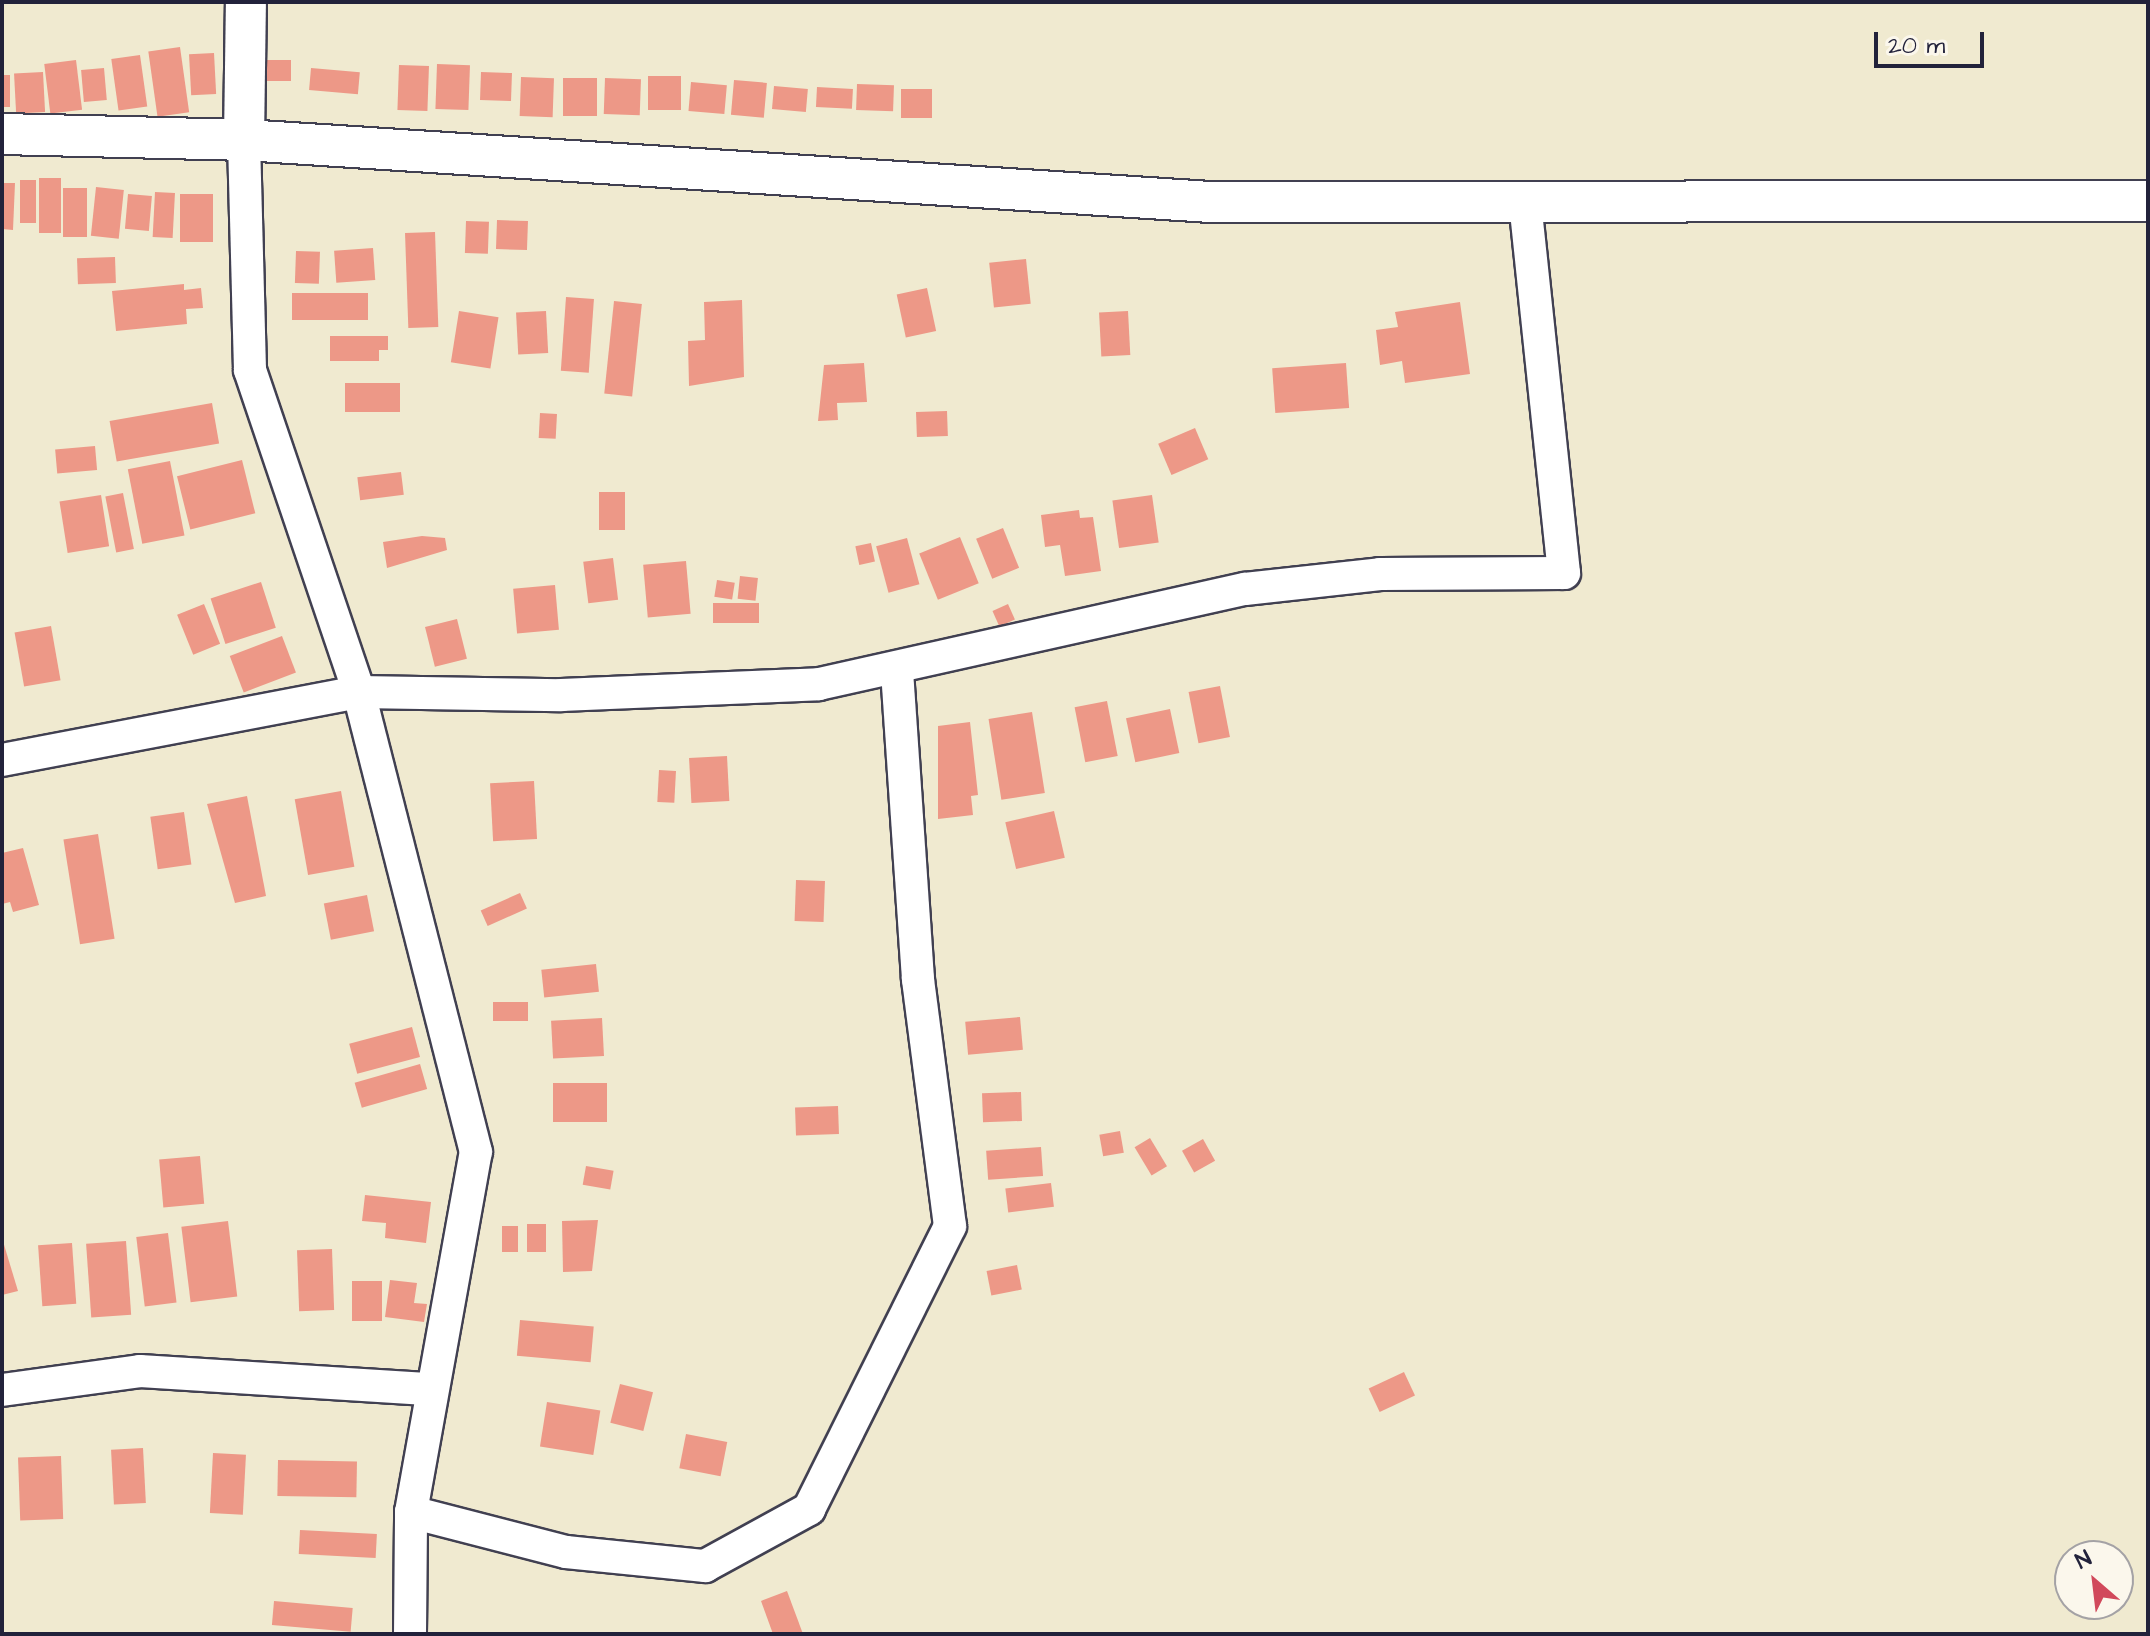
<!DOCTYPE html>
<html>
<head>
<meta charset="utf-8">
<style>
  body { margin:0 }
  #map { position:relative; width:2150px; height:1636px; overflow:hidden; background:#f0ead0; font-family:"Architects Daughter",sans-serif }
  div>[style] { position:absolute }
  [style*='--x'] { left:calc(var(--x)*1px); top:calc(var(--y)*1px); width:calc(var(--w)*1px); rotate:calc(var(--a)*1deg) }
  .building>* { inset:0; background:#ed9887; transform-origin:0 0 }
  .roads { filter:drop-shadow(2px 0 #414051) drop-shadow(-2px 0 #414051) drop-shadow(0 2px #414051) drop-shadow(0 -2px #414051) }
  .minor>* { height:32px; margin:-16px; padding:0 16px; transform-origin:16px; border-radius:16px; background:#fff }
  .tertiary>* { height:40px; margin:-20px; padding:0 20px; transform-origin:20px; border-radius:20px; background:#fff }
  span { translate:-50% -50%; white-space:nowrap; text-align:center; line-height:1.15; -webkit-text-stroke:8px #fbf7ec; paint-order:stroke }
  .frame { position:absolute; inset:0; border:4px solid #22223b; pointer-events:none }
  .north { position:absolute; left:2054px; top:1540px; width:80px; height:80px; box-sizing:border-box; background:#fbf7ec; border:2px solid #a4a2a5; border-radius:50%; rotate:332deg; font-size:22px; font-weight:700; line-height:32px; text-align:center; color:#22223b }
  .north::after { content:''; display:block; margin:auto; width:28px; height:36px; background:#d1495b; clip-path:polygon(50% 0,100% 100%,50% 72%,0 100%) }
  .scale { position:absolute; left:1874px; top:32px; width:110px; height:36px; box-sizing:border-box; border:4px solid #22223b; border-top:0; padding-left:10px; font-size:24px; line-height:28px; white-space:nowrap; color:#22223b; -webkit-text-stroke:6px #fbf7ec; paint-order:stroke }
</style>
</head>
<body>
<div id="map">
  <div class="building">
    <div style="left:180px;top:47px;width:66px;height:32px;rotate:82deg"></div>
    <div style="left:214px;top:53px;width:41px;height:25px;rotate:87deg"></div>
    <div style="left:140px;top:55px;width:52px;height:29px;rotate:82deg"></div>
    <div style="left:76px;top:60px;width:50px;height:32px;rotate:83deg"></div>
    <div style="left:260px;top:60px;width:31px;height:21px"></div>
    <div style="left:437px;top:64px;width:33px;height:45px;rotate:2deg"></div>
    <div style="left:399px;top:65px;width:30px;height:45px;rotate:2deg"></div>
    <div style="left:104px;top:68px;width:32px;height:23px;rotate:85deg"></div>
    <div style="left:311px;top:68px;width:49px;height:22px;rotate:5deg"></div>
    <div style="left:43px;top:72px;width:40px;height:29px;rotate:87deg"></div>
    <div style="left:481px;top:72px;width:31px;height:28px;rotate:2deg"></div>
    <div style="left:2px;top:75px;width:8px;height:32px"></div>
    <div style="left:648px;top:76px;width:33px;height:34px"></div>
    <div style="left:521px;top:77px;width:33px;height:39px;rotate:2deg"></div>
    <div style="left:563px;top:78px;width:34px;height:38px"></div>
    <div style="left:605px;top:78px;width:36px;height:36px;rotate:2deg"></div>
    <div style="left:734px;top:80px;width:33px;height:35px;rotate:5deg"></div>
    <div style="left:691px;top:82px;width:36px;height:29px;rotate:5deg"></div>
    <div style="left:857px;top:84px;width:37px;height:26px;rotate:2deg"></div>
    <div style="left:774px;top:86px;width:34px;height:23px;rotate:5deg"></div>
    <div style="left:817px;top:87px;width:36px;height:20px;rotate:3deg"></div>
    <div style="left:901px;top:89px;width:31px;height:29px"></div>
    <div style="left:39px;top:178px;width:22px;height:55px"></div>
    <div style="left:20px;top:180px;width:16px;height:43px"></div>
    <div style="clip-path:polygon(2px 183px,15px 183px,13px 230px,2px 229px)"></div>
    <div style="left:96px;top:187px;width:28px;height:49px;rotate:6deg"></div>
    <div style="left:63px;top:188px;width:24px;height:49px"></div>
    <div style="left:155px;top:192px;width:20px;height:45px;rotate:3deg"></div>
    <div style="left:128px;top:194px;width:24px;height:35px;rotate:5deg"></div>
    <div style="left:213px;top:194px;width:48px;height:33px;rotate:90deg"></div>
    <div style="left:497px;top:220px;width:31px;height:29px;rotate:2deg"></div>
    <div style="left:466px;top:221px;width:23px;height:32px;rotate:2deg"></div>
    <div style="left:435px;top:232px;width:95px;height:30px;rotate:88deg"></div>
    <div style="left:373px;top:248px;width:32px;height:39px;rotate:86deg"></div>
    <div style="left:296px;top:251px;width:24px;height:32px;rotate:2deg"></div>
    <div style="left:115px;top:257px;width:26px;height:38px;rotate:88deg"></div>
    <div style="left:1026px;top:259px;width:45px;height:37px;rotate:84deg"></div>
    <div style="clip-path:polygon(184px 284px,184px 290px,201px 288px,203px 308px,186px 309px,187px 324px,116px 331px,112px 291px)"></div>
    <div style="left:927px;top:288px;width:44px;height:31px;rotate:78deg"></div>
    <div style="left:292px;top:293px;width:76px;height:27px"></div>
    <div style="left:566px;top:297px;width:28px;height:74px;rotate:4deg"></div>
    <div style="clip-path:polygon(742px 300px,744px 377px,689px 386px,688px 341px,705px 340px,704px 302px)"></div>
    <div style="left:614px;top:301px;width:28px;height:93px;rotate:6deg"></div>
    <div style="clip-path:polygon(1460px 302px,1470px 374px,1405px 383px,1402px 361px,1380px 365px,1376px 330px,1398px 327px,1395px 312px)"></div>
    <div style="left:459px;top:311px;width:40px;height:52px;rotate:9deg"></div>
    <div style="left:546px;top:311px;width:42px;height:30px;rotate:87deg"></div>
    <div style="left:1128px;top:311px;width:44px;height:29px;rotate:87deg"></div>
    <div style="clip-path:polygon(330px 336px,388px 336px,388px 350px,379px 350px,379px 361px,330px 361px)"></div>
    <div style="clip-path:polygon(864px 363px,867px 402px,837px 403px,838px 420px,818px 421px,824px 365px)"></div>
    <div style="left:1346px;top:363px;width:45px;height:74px;rotate:86deg"></div>
    <div style="left:345px;top:383px;width:55px;height:29px"></div>
    <div style="left:212px;top:403px;width:41px;height:104px;rotate:80deg"></div>
    <div style="left:947px;top:411px;width:25px;height:31px;rotate:88deg"></div>
    <div style="left:540px;top:413px;width:17px;height:25px;rotate:3deg"></div>
    <div style="left:1195px;top:428px;width:34px;height:40px;rotate:67deg"></div>
    <div style="left:95px;top:446px;width:24px;height:40px;rotate:85deg"></div>
    <div style="left:242px;top:460px;width:55px;height:67px;rotate:76deg"></div>
    <div style="left:170px;top:461px;width:76px;height:43px;rotate:79deg"></div>
    <div style="left:401px;top:472px;width:23px;height:44px;rotate:83deg"></div>
    <div style="left:599px;top:492px;width:26px;height:38px"></div>
    <div style="left:123px;top:493px;width:57px;height:18px;rotate:79deg"></div>
    <div style="left:101px;top:495px;width:52px;height:42px;rotate:81deg"></div>
    <div style="left:1152px;top:495px;width:48px;height:40px;rotate:82deg"></div>
    <div style="clip-path:polygon(1079px 510px,1080px 518px,1093px 517px,1101px 571px,1065px 576px,1060px 545px,1045px 547px,1041px 515px)"></div>
    <div style="left:1003px;top:528px;width:43px;height:29px;rotate:68deg"></div>
    <div style="clip-path:polygon(422px 536px,445px 538px,447px 550px,387px 568px,383px 542px)"></div>
    <div style="left:960px;top:537px;width:50px;height:44px;rotate:68deg"></div>
    <div style="left:907px;top:538px;width:48px;height:32px;rotate:75deg"></div>
    <div style="left:871px;top:543px;width:19px;height:16px;rotate:78deg"></div>
    <div style="left:613px;top:558px;width:42px;height:30px;rotate:83deg"></div>
    <div style="left:686px;top:561px;width:53px;height:43px;rotate:85deg"></div>
    <div style="left:740px;top:576px;width:18px;height:23px;rotate:6deg"></div>
    <div style="left:717px;top:580px;width:18px;height:17px;rotate:9deg"></div>
    <div style="left:261px;top:582px;width:48px;height:53px;rotate:72deg"></div>
    <div style="left:555px;top:585px;width:45px;height:42px;rotate:85deg"></div>
    <div style="left:713px;top:603px;width:46px;height:20px"></div>
    <div style="left:204px;top:604px;width:43px;height:29px;rotate:68deg"></div>
    <div style="left:1008px;top:604px;width:17px;height:17px;rotate:66deg"></div>
    <div style="left:457px;top:619px;width:41px;height:33px;rotate:76deg"></div>
    <div style="left:51px;top:626px;width:55px;height:37px;rotate:80deg"></div>
    <div style="left:282px;top:636px;width:39px;height:56px;rotate:69deg"></div>
    <div style="left:1220px;top:686px;width:52px;height:32px;rotate:79deg"></div>
    <div style="left:1107px;top:701px;width:56px;height:33px;rotate:79deg"></div>
    <div style="left:1170px;top:709px;width:45px;height:45px;rotate:78deg"></div>
    <div style="left:1032px;top:712px;width:82px;height:44px;rotate:81deg"></div>
    <div style="clip-path:polygon(970px 722px,978px 795px,971px 796px,973px 815px,938px 819px,938px 726px)"></div>
    <div style="left:727px;top:756px;width:45px;height:38px;rotate:87deg"></div>
    <div style="left:659px;top:770px;width:17px;height:32px;rotate:3deg"></div>
    <div style="left:534px;top:781px;width:58px;height:44px;rotate:87deg"></div>
    <div style="left:341px;top:791px;width:77px;height:47px;rotate:80deg"></div>
    <div style="clip-path:polygon(247px 796px,266px 896px,235px 903px,207px 804px)"></div>
    <div style="left:1054px;top:811px;width:48px;height:50px;rotate:77deg"></div>
    <div style="left:184px;top:812px;width:53px;height:34px;rotate:82deg"></div>
    <div style="left:98px;top:834px;width:106px;height:35px;rotate:81deg"></div>
    <div style="clip-path:polygon(23px 848px,39px 905px,13px 912px,10px 902px,2px 904px,2px 853px)"></div>
    <div style="left:796px;top:880px;width:29px;height:41px;rotate:2deg"></div>
    <div style="left:520px;top:893px;width:17px;height:43px;rotate:66deg"></div>
    <div style="left:367px;top:895px;width:37px;height:44px;rotate:79deg"></div>
    <div style="left:596px;top:964px;width:28px;height:55px;rotate:84deg"></div>
    <div style="left:528px;top:1002px;width:19px;height:35px;rotate:90deg"></div>
    <div style="left:1020px;top:1017px;width:33px;height:55px;rotate:85deg"></div>
    <div style="left:602px;top:1018px;width:38px;height:51px;rotate:87deg"></div>
    <div style="left:412px;top:1027px;width:31px;height:65px;rotate:75deg"></div>
    <div style="left:420px;top:1064px;width:26px;height:68px;rotate:74deg"></div>
    <div style="left:607px;top:1083px;width:39px;height:54px;rotate:90deg"></div>
    <div style="left:1021px;top:1092px;width:29px;height:39px;rotate:88deg"></div>
    <div style="left:838px;top:1106px;width:28px;height:43px;rotate:88deg"></div>
    <div style="left:1120px;top:1131px;width:22px;height:21px;rotate:80deg"></div>
    <div style="left:1150px;top:1138px;width:33px;height:18px;rotate:59deg"></div>
    <div style="left:1203px;top:1139px;width:25px;height:24px;rotate:61deg"></div>
    <div style="left:1041px;top:1147px;width:29px;height:55px;rotate:86deg"></div>
    <div style="left:200px;top:1156px;width:48px;height:41px;rotate:85deg"></div>
    <div style="left:586px;top:1166px;width:28px;height:19px;rotate:10deg"></div>
    <div style="left:1051px;top:1183px;width:24px;height:46px;rotate:83deg"></div>
    <div style="clip-path:polygon(365px 1195px,431px 1202px,426px 1243px,385px 1238px,386px 1223px,362px 1221px)"></div>
    <div style="clip-path:polygon(598px 1220px,592px 1271px,563px 1272px,562px 1221px)"></div>
    <div style="left:228px;top:1221px;width:76px;height:47px;rotate:83deg"></div>
    <div style="left:527px;top:1224px;width:19px;height:28px"></div>
    <div style="left:502px;top:1226px;width:16px;height:26px"></div>
    <div style="left:168px;top:1233px;width:70px;height:32px;rotate:83deg"></div>
    <div style="clip-path:polygon(2px 1238px,18px 1291px,2px 1295px)"></div>
    <div style="left:126px;top:1241px;width:74px;height:40px;rotate:86deg"></div>
    <div style="left:72px;top:1243px;width:61px;height:34px;rotate:86deg"></div>
    <div style="left:332px;top:1249px;width:61px;height:35px;rotate:88deg"></div>
    <div style="left:1017px;top:1265px;width:25px;height:31px;rotate:79deg"></div>
    <div style="clip-path:polygon(390px 1280px,417px 1283px,414px 1303px,427px 1304px,424px 1322px,385px 1317px)"></div>
    <div style="left:352px;top:1281px;width:30px;height:40px"></div>
    <div style="left:520px;top:1320px;width:74px;height:36px;rotate:5deg"></div>
    <div style="left:1404px;top:1372px;width:26px;height:39px;rotate:65deg"></div>
    <div style="left:620px;top:1384px;width:34px;height:40px;rotate:14deg"></div>
    <div style="left:547px;top:1402px;width:54px;height:45px;rotate:9deg"></div>
    <div style="left:686px;top:1434px;width:42px;height:35px;rotate:11deg"></div>
    <div style="left:143px;top:1448px;width:55px;height:32px;rotate:87deg"></div>
    <div style="left:213px;top:1453px;width:33px;height:60px;rotate:3deg"></div>
    <div style="left:61px;top:1456px;width:63px;height:43px;rotate:88deg"></div>
    <div style="left:278px;top:1460px;width:79px;height:36px;rotate:1deg"></div>
    <div style="left:300px;top:1530px;width:77px;height:24px;rotate:3deg"></div>
    <div style="clip-path:polygon(787px 1591px,803px 1634px,773px 1634px,761px 1601px)"></div>
    <div style="left:274px;top:1601px;width:79px;height:24px;rotate:5deg"></div>
  </div>
  <div class="roads">
    <div class="minor">
      <div style="--x:2;--y:760;--w:363;--a:-10.8"></div>
      <div style="--x:359;--y:692;--w:340;--a:-108.7"></div>
      <div style="--x:250;--y:370;--w:230;--a:-91.5"></div>
      <div style="--x:2;--y:1390;--w:139;--a:-7.8"></div>
      <div style="--x:140;--y:1371;--w:291;--a:3.6"></div>
      <div style="--x:411;--y:1512;--w:160;--a:14.5"></div>
      <div style="--x:566;--y:1552;--w:140;--a:5.8"></div>
      <div style="--x:705;--y:1566;--w:119;--a:-28.7"></div>
      <div style="--x:809;--y:1509;--w:316;--a:-63.5"></div>
      <div style="--x:950;--y:1226;--w:249;--a:-97.4"></div>
      <div style="--x:918;--y:979;--w:312;--a:-93.9"></div>
      <div style="--x:410;--y:1634;--w:122;--a:-89.5"></div>
      <div style="--x:411;--y:1512;--w:366;--a:-79.8"></div>
      <div style="--x:476;--y:1152;--w:475;--a:-104.3"></div>
      <div style="--x:359;--y:692;--w:202;--a:0.9"></div>
      <div style="--x:561;--y:695;--w:258;--a:-2.4"></div>
      <div style="--x:819;--y:684;--w:436;--a:-12.6"></div>
      <div style="--x:1245;--y:589;--w:136;--a:-6.3"></div>
      <div style="--x:1380;--y:574;--w:184;--a:-0.3"></div>
      <div style="--x:1564;--y:573;--w:374;--a:-96"></div>
    </div>
    <div class="tertiary">
      <div style="--x:2;--y:134;--w:242;--a:1.4"></div>
      <div style="--x:244;--y:140;--w:968;--a:3.67"></div>
      <div style="--x:1210;--y:202;--w:938;--a:-0.06"></div>
      <div style="--x:244;--y:140;--w:138;--a:-89.2"></div>
    </div>
  </div>
  <div class="frame"></div>
  <div class="north">N</div>
  <div class="scale">20 m</div>
</div>
</body>
</html>
